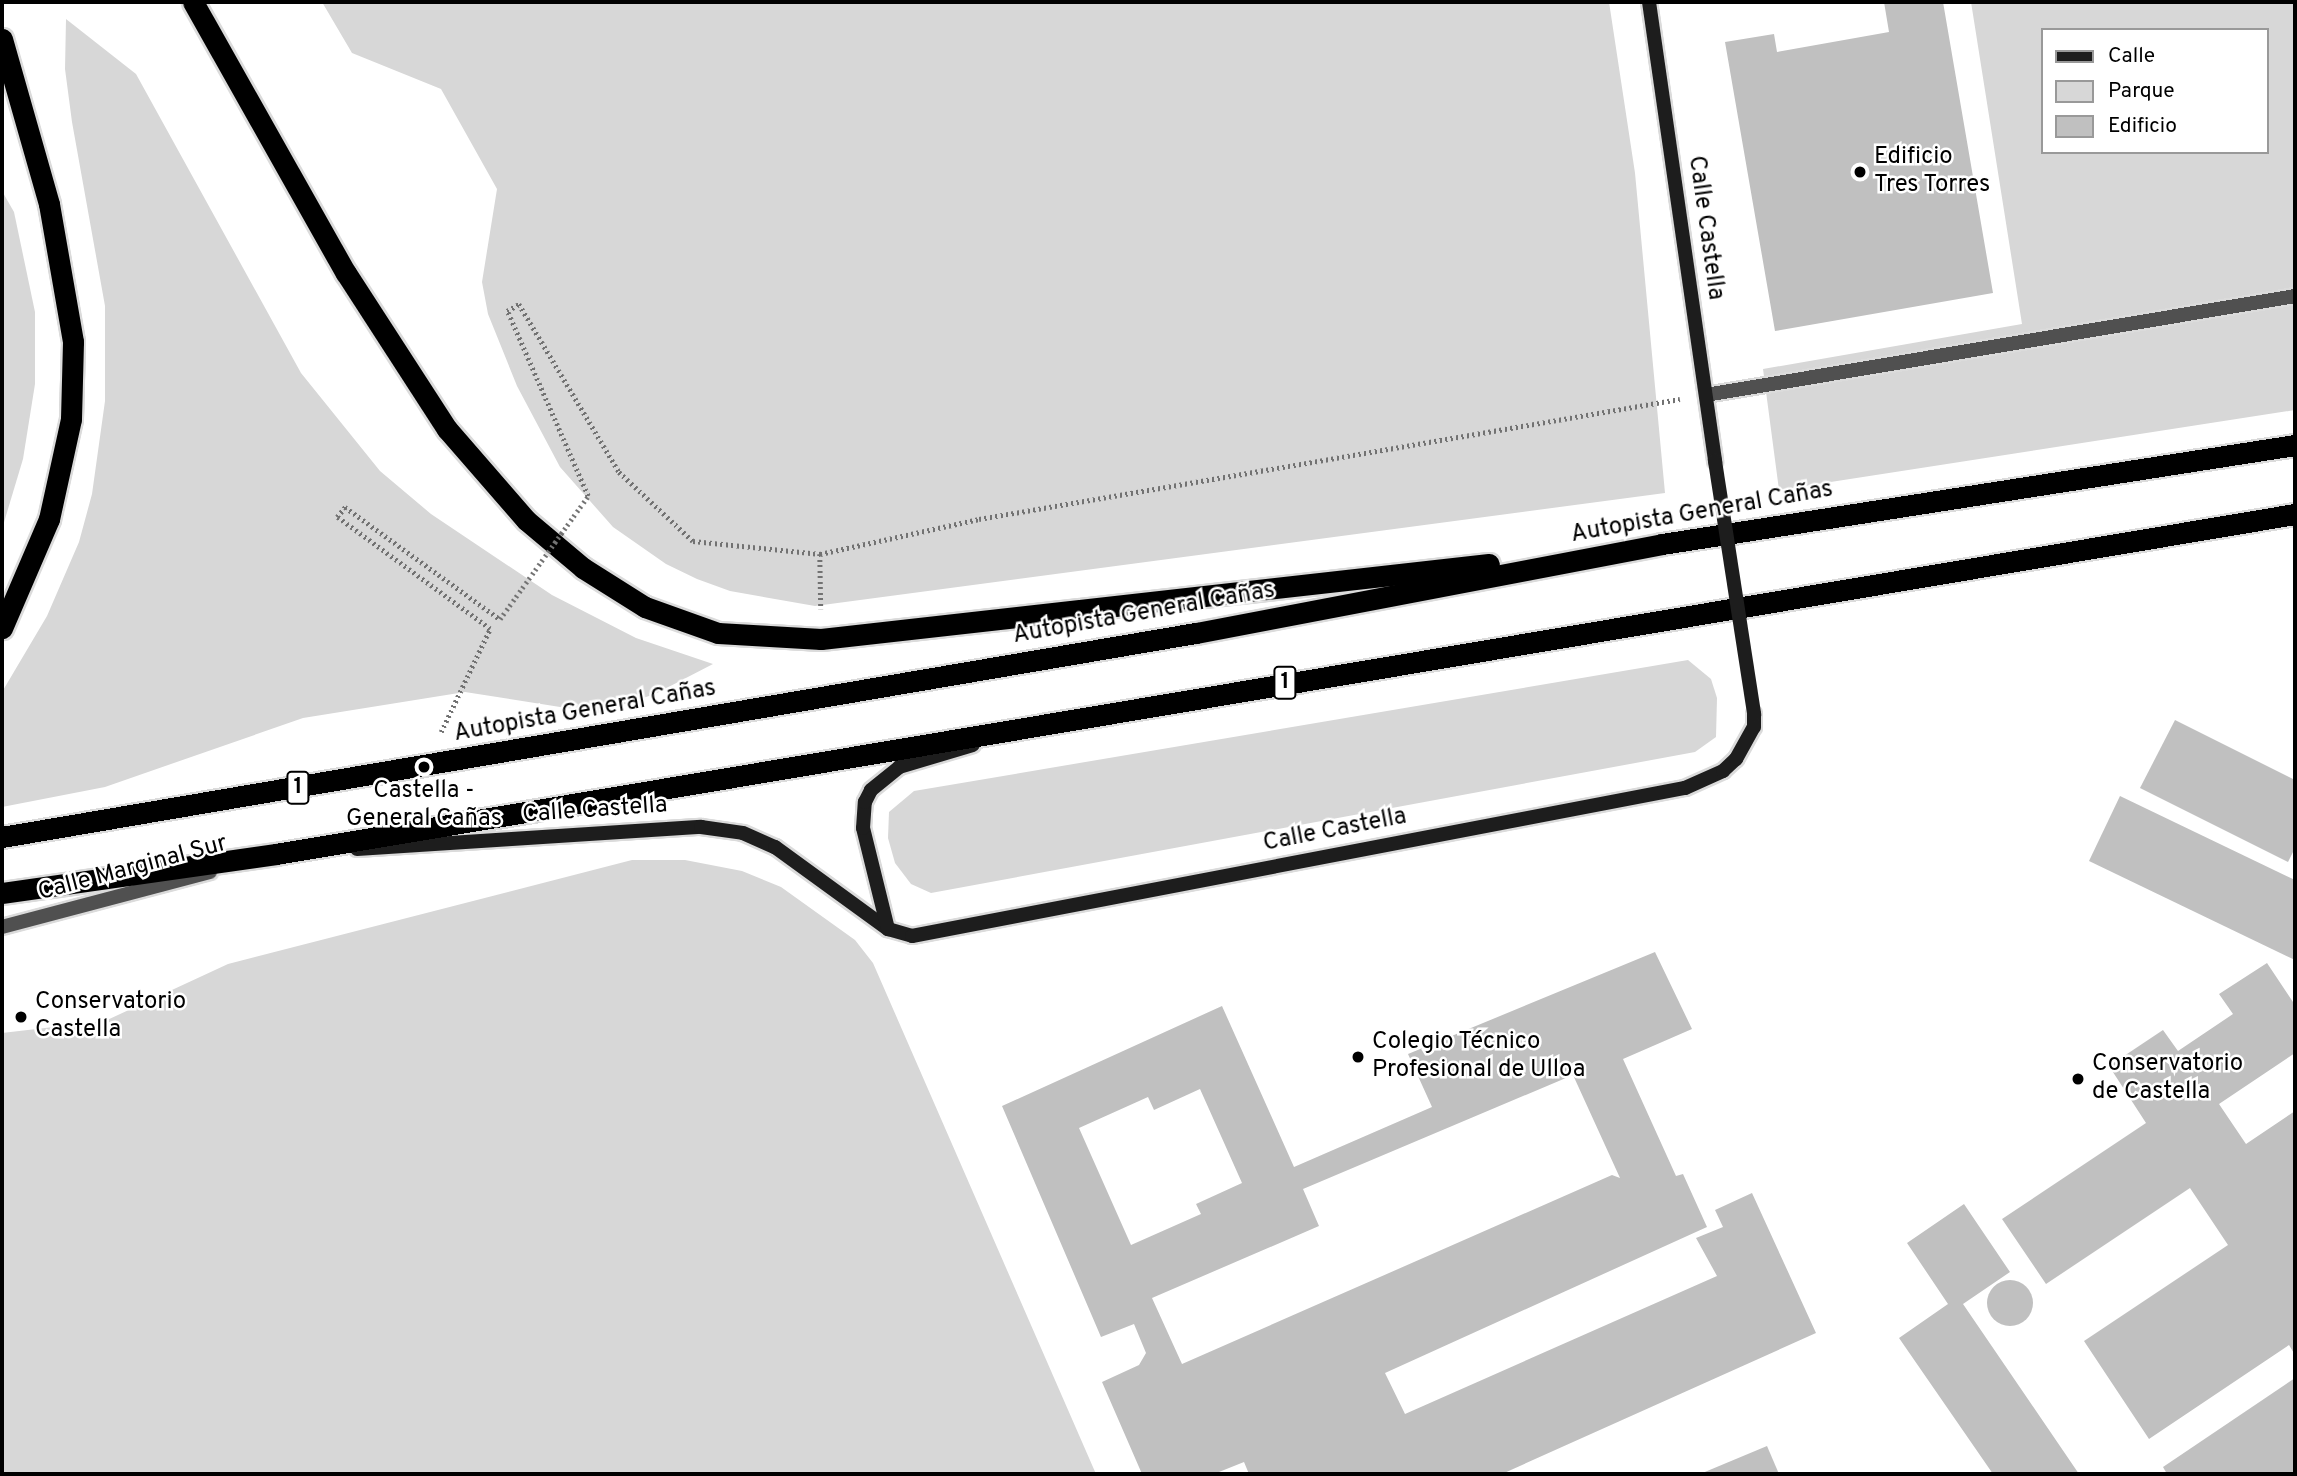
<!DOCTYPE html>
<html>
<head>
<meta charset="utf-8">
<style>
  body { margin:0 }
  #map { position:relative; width:2297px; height:1476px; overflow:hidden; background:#fff; font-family:Overpass,sans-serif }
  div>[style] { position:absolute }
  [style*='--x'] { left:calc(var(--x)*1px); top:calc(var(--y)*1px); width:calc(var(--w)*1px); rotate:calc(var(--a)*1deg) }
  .green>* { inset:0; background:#d7d7d7 }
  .building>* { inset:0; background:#c0c0c0 }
  .round { border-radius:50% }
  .path>* { height:4.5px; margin-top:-2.25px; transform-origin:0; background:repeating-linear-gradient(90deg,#727272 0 2px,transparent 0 5.5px) }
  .roads { filter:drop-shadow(2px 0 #dbdbdb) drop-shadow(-2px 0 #dbdbdb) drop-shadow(0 2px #dbdbdb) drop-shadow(0 -2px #dbdbdb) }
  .lane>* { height:14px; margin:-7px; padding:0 7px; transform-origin:7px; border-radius:7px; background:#505050 }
  .street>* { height:14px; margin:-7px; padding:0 7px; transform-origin:7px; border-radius:7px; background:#505050 }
  .secondary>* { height:14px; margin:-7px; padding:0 7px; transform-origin:7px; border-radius:7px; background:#1d1d1d }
  .highway>* { height:21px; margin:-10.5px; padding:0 10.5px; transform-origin:10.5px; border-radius:10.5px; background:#000 }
  .path-bridge>* { height:4.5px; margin-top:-2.25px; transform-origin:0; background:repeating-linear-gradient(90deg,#727272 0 2px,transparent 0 5.5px) }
  .secondary-bridge>* { height:14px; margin:-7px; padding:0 7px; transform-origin:7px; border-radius:7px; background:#1d1d1d }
  .dots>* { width:19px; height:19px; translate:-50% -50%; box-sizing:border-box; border:4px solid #fff; border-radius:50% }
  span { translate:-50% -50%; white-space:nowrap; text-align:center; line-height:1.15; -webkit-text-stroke:5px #fff; paint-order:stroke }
  .shield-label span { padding:2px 5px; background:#fff; border:2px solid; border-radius:5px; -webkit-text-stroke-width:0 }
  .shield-label { font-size:23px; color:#000; font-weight:700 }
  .poi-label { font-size:24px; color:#000 }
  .left { translate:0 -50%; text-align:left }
  .street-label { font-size:24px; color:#000 }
  .frame { position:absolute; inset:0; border:4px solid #000; pointer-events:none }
  .legend { position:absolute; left:2041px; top:28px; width:228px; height:126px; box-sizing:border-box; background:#fff; border:2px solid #999; margin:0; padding:9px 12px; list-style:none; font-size:21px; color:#000 }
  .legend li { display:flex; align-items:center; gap:14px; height:35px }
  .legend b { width:35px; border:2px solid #999 }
</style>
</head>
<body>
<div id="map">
  <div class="green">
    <div style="clip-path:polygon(322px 2px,1609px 2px,1635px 173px,1665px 493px,815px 606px,730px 591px,697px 579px,666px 564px,613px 527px,560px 467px,517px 386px,488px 314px,482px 282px,497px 189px,441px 89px,352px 53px)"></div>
    <div style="clip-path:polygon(evenodd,1971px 2px,2295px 2px,2295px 410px,1779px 490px,1763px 369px,2022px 324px,1971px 2px,2043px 30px,2267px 30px,2267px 152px,2043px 152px,2043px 30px)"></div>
    <div style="clip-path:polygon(66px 19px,136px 74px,301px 373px,380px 471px,431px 514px,552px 595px,636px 638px,713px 664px,655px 694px,598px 713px,465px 692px,303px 718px,105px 787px,2px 807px,2px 692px,47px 616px,79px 542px,92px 494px,105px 401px,105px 306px,72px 122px,65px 69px)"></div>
    <div style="clip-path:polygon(2px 191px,14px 212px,35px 312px,35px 384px,23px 459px,2px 529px)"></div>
    <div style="clip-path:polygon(1688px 660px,1711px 679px,1717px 698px,1716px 737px,1695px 752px,931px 893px,911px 884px,895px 863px,888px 838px,889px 812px,914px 791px)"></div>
    <div style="clip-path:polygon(632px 860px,685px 860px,742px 871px,781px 887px,855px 940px,873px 963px,1096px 1474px,2px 1474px,2px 1033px,105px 1021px,228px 964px)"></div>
  </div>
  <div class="building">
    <div style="clip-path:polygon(1884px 2px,1943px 2px,1993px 293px,1775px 331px,1725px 42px,1774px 34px,1777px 52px,1889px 32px)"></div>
    <div style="clip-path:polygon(2175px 720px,2295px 780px,2295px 848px,2288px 862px,2140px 788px)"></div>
    <div style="clip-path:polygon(2120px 796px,2295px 880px,2295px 960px,2089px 861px)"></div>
    <div style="clip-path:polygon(evenodd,1655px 952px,1692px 1029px,1623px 1059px,1676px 1176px,1683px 1174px,1707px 1227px,1385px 1373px,1405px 1414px,1717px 1276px,1696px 1238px,1723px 1227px,1715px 1210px,1752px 1193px,1816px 1333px,1502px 1474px,1249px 1474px,1244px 1462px,1214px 1474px,1142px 1474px,1102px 1382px,1139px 1365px,1146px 1353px,1134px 1324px,1101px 1337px,1002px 1106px,1222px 1006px,1294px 1167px,1432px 1107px,1408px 1054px,1655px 952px,1573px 1075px,1620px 1178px,1612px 1175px,1182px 1364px,1152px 1298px,1319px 1226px,1303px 1189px,1573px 1075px,1655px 952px,1200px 1089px,1242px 1183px,1196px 1204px,1201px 1214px,1131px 1245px,1079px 1128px,1148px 1097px,1154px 1110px,1200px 1089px)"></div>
    <div style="clip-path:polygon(2267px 963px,2295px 1005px,2295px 1053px,2219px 1104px,2246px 1144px,2295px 1111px,2295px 1355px,2289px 1345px,2149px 1439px,2084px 1341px,2228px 1245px,2190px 1188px,2046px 1284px,2002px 1219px,2146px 1123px,2109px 1066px,2163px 1030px,2178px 1051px,2233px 1014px,2219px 994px)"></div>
    <div style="clip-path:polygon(1964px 1204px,2010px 1272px,1963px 1304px,2079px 1474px,1993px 1474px,1899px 1338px,1948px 1304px,1907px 1243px)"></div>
    <div class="round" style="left:1987px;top:1280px;width:46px;height:46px"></div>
    <div style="clip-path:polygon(2295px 1378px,2295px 1474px,2167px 1474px,2163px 1467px)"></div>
    <div style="clip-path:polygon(1767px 1446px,1779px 1474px,1700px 1474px)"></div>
  </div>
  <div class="path">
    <div style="--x:588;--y:496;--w:202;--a:-113.6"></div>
    <div style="--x:507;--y:311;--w:14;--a:-30"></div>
    <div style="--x:519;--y:304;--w:196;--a:59.2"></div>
    <div style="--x:619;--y:472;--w:101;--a:43"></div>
    <div style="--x:693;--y:541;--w:128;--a:5.8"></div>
    <div style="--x:820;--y:554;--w:55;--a:89"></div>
    <div style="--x:820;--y:554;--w:163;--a:-12.4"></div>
    <div style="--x:979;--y:519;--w:711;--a:-9.71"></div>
    <div style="--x:441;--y:732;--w:114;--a:-64.6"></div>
    <div style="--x:490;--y:629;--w:190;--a:-143.8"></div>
    <div style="--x:337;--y:517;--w:13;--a:-51"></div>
    <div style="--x:345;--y:507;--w:191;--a:35.9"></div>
  </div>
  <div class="roads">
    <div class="lane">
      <div style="--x:1706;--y:395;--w:597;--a:-9.54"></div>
    </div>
    <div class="street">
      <div style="--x:2;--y:927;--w:215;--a:-14.8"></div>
    </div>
    <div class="secondary">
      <div style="--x:1649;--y:2;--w:464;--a:81.8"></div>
      <div style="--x:357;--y:849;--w:345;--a:-3.7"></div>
      <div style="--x:701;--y:827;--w:42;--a:8.1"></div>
      <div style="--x:743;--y:833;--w:35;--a:24"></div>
      <div style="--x:775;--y:847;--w:140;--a:36"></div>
      <div style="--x:888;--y:929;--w:25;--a:16"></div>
      <div style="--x:912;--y:936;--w:787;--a:-10.84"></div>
      <div style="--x:1685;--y:788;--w:42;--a:-24.1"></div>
      <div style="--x:1723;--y:771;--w:18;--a:-43"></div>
      <div style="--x:1736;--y:759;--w:37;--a:-61"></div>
      <div style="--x:1754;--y:727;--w:13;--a:-90"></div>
      <div style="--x:888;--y:929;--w:104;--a:-103.9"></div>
      <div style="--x:863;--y:828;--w:26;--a:-86"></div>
      <div style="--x:865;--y:802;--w:13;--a:-63"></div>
      <div style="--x:871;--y:790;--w:36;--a:-39"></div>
      <div style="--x:899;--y:767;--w:77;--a:-16.6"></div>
    </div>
    <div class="highway">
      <div style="--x:193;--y:2;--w:311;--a:60.6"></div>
      <div style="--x:346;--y:273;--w:186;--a:57.1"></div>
      <div style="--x:447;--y:429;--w:121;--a:49"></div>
      <div style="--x:526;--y:520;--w:75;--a:40.1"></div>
      <div style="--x:583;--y:568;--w:73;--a:32.2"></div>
      <div style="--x:645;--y:607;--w:77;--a:19.6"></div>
      <div style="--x:718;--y:633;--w:103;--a:3.3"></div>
      <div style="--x:821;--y:639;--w:672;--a:-6.41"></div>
      <div style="--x:2;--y:39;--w:172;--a:74.1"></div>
      <div style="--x:49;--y:204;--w:140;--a:80.1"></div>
      <div style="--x:73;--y:342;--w:77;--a:91.5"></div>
      <div style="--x:71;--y:419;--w:102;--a:102.4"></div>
      <div style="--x:49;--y:519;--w:119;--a:113.3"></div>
      <div style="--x:2;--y:837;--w:1211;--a:-9.7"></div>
      <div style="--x:1196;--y:633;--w:474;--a:-10.8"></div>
      <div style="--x:1662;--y:544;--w:641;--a:-8.89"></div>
      <div style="--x:2;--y:893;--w:277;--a:-8.1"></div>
      <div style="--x:276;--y:854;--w:2047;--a:-9.56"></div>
    </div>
  </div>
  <div class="path-bridge">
    <div style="--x:500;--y:619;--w:151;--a:-54.4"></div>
  </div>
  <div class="secondary-bridge">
    <div style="--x:1715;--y:461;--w:256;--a:81.2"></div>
  </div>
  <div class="dots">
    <div style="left:1860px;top:172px;background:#000"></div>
    <div style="left:424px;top:767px;background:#000"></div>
    <div style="left:21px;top:1017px;background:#000"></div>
    <div style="left:1358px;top:1057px;background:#000"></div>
    <div style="left:2078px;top:1079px;background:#000"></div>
  </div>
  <div class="shield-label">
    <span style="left:1285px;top:683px">1</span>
    <span style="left:298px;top:788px">1</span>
  </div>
  <div class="poi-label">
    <span class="left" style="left:1874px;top:172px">Edificio<br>Tres Torres</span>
    <span style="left:424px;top:806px">Castella -<br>General Cañas</span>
    <span class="left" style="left:35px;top:1017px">Conservatorio<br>Castella</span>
    <span class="left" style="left:1372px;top:1057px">Colegio Técnico<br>Profesional de Ulloa</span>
    <span class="left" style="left:2092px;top:1079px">Conservatorio<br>de Castella</span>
  </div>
  <div class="street-label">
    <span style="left:1705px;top:228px;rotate:82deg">Calle Castella</span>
    <span style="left:1702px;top:513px;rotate:-10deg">Autopista General Cañas</span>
    <span style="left:1144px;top:614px;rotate:-10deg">Autopista General Cañas</span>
    <span style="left:585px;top:712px;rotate:-10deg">Autopista General Cañas</span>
    <span style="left:595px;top:811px;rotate:-4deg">Calle Castella</span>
    <span style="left:1335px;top:831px;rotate:-11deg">Calle Castella</span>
    <span style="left:133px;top:869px;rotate:-15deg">Calle Marginal Sur</span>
  </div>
  <div class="frame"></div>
  <ul class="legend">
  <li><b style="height:9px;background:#1d1d1d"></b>Calle</li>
  <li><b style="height:19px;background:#d7d7d7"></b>Parque</li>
  <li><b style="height:19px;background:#c0c0c0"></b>Edificio</li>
  </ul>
</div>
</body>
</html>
